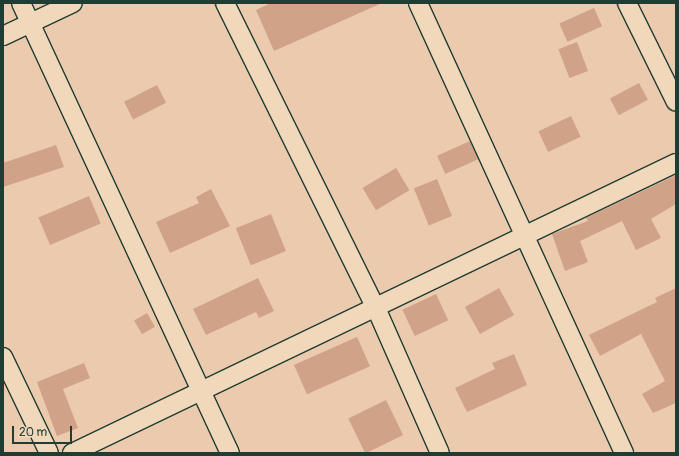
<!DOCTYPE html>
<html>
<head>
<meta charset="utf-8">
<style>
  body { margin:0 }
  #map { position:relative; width:679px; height:456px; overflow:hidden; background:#ebcaad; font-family:Pangolin,sans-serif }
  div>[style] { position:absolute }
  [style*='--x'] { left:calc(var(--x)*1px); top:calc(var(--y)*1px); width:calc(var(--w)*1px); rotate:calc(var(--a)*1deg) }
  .building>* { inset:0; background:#d0a389; transform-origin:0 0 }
  .roads { filter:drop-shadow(1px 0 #1f3d34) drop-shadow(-1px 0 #1f3d34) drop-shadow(0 1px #1f3d34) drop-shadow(0 -1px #1f3d34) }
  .street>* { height:18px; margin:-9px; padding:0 9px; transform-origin:9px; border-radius:9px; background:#f2d8ba }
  span { translate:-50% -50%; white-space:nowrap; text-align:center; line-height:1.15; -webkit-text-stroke:3px #f2d8ba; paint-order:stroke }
  .frame { position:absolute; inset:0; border:4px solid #1f3d34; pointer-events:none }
  .scale { position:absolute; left:12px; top:426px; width:60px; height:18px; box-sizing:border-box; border:2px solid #1f3d34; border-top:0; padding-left:5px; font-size:12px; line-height:14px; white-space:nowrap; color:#1f3d34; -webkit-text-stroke:3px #f2d8ba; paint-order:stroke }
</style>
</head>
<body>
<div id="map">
  <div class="building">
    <div style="clip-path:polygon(271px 3px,382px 3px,274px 51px,256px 10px)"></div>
    <div style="left:594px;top:8px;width:20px;height:38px;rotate:66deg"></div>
    <div style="left:577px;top:42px;width:31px;height:20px;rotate:69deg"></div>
    <div style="left:639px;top:83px;width:19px;height:33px;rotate:62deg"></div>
    <div style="left:157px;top:85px;width:20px;height:37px;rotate:63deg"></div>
    <div style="left:571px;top:116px;width:23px;height:36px;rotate:65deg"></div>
    <div style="left:470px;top:141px;width:20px;height:36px;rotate:66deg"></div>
    <div style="clip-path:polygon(56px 145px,64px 167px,3px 187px,3px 163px)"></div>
    <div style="left:396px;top:168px;width:26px;height:39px;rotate:59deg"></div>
    <div style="clip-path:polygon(676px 175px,676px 204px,651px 219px,661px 238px,636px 250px,622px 221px,580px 241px,588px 262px,565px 271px,552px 234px,588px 221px,586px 218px)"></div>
    <div style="left:437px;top:179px;width:40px;height:25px;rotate:68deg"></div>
    <div style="clip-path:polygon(211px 189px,230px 226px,170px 253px,156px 222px,199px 203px,196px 197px)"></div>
    <div style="left:89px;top:196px;width:30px;height:55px;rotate:67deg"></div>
    <div style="left:271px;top:214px;width:40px;height:38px;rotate:68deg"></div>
    <div style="clip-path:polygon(258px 278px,274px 311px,259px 318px,256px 312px,206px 335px,193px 309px)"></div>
    <div style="left:499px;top:288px;width:31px;height:39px;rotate:61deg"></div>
    <div style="clip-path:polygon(676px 288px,676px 403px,653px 413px,642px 394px,665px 381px,641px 334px,600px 356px,589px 335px,657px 302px,655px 298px)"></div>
    <div style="left:436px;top:294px;width:29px;height:37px;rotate:65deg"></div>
    <div style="left:147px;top:313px;width:16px;height:15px;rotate:60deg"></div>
    <div style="left:357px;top:337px;width:32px;height:69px;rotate:66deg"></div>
    <div style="clip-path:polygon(514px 354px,527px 385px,467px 412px,455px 388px,495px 369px,492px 363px)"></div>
    <div style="clip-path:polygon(84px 363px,90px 378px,63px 389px,78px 428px,57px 436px,37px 382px)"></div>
    <div style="left:386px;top:400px;width:39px;height:42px;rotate:64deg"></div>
  </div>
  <div class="roads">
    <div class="street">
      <div style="--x:21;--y:3;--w:496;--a:65.1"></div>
      <div style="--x:225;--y:3;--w:340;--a:63.7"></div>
      <div style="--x:376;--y:308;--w:158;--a:66.2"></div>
      <div style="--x:418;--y:3;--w:495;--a:65.4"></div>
      <div style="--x:627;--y:3;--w:110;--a:63.7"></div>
      <div style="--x:3;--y:36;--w:77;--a:-25.2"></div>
      <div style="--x:3;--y:357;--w:106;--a:64.4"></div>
      <div style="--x:72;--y:453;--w:670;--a:-25.65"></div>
    </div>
  </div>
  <div class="frame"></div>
  <div class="scale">20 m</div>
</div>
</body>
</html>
